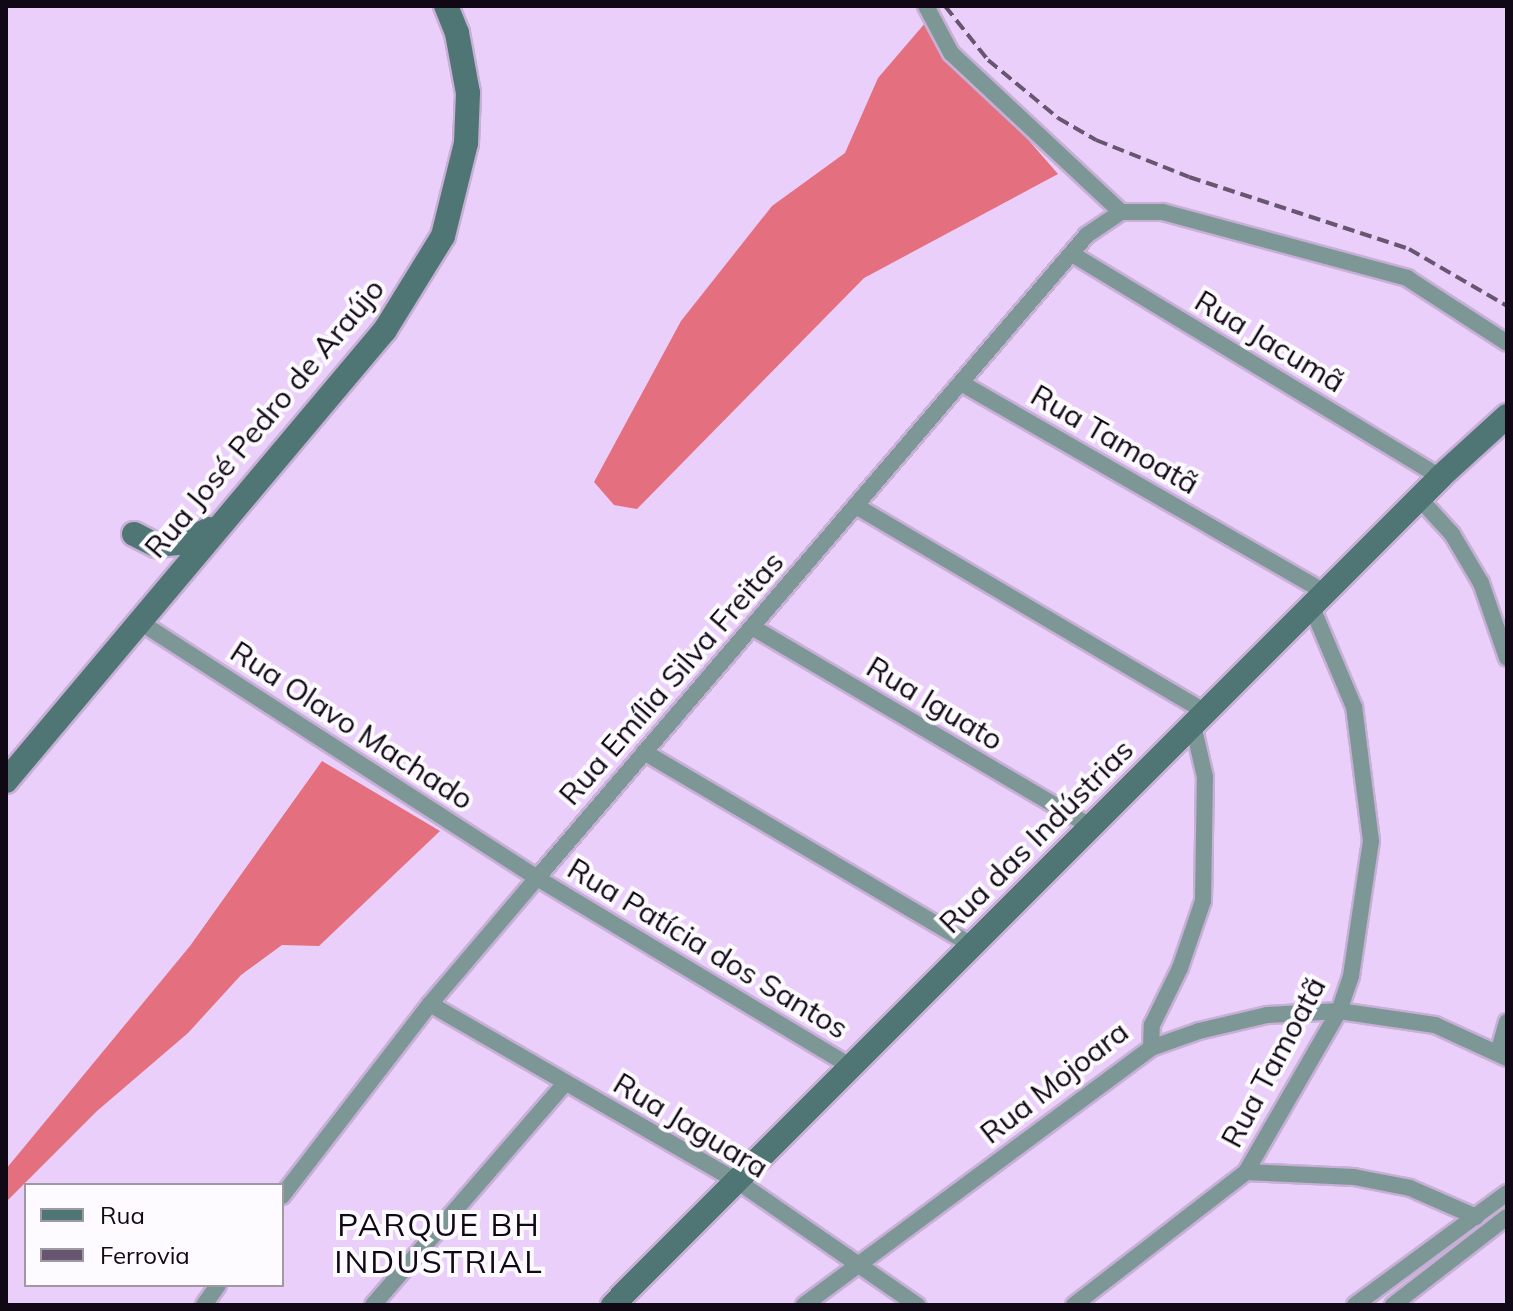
<!DOCTYPE html>
<html>
<head>
<meta charset="utf-8">
<style>
  body { margin:0 }
  #map { position:relative; width:1513px; height:1311px; overflow:hidden; background:#eacffa; font-family:Mulish,sans-serif }
  div>[style] { position:absolute }
  [style*='--x'] { left:calc(var(--x)*1px); top:calc(var(--y)*1px); width:calc(var(--w)*1px); rotate:calc(var(--a)*1deg) }
  .forest>* { inset:0; background:#e46f7f }
  .roads { filter:drop-shadow(2px 0 #c7afd6) drop-shadow(-2px 0 #c7afd6) drop-shadow(0 2px #c7afd6) drop-shadow(0 -2px #c7afd6) }
  .street>* { height:16px; margin:-8px; padding:0 8px; transform-origin:8px; border-radius:8px; background:#7d9796 }
  .secondary>* { height:24px; margin:-12px; padding:0 12px; transform-origin:12px; border-radius:12px; background:#4f7675 }
  .rail>* { height:4px; margin-top:-2px; transform-origin:0; background:repeating-linear-gradient(90deg,#66566f 0 12px,transparent 0 18px) }
  span { translate:-50% -50%; white-space:nowrap; text-align:center; line-height:1.15; -webkit-text-stroke:8px #fdfbff; paint-order:stroke }
  .street-label { font-size:30px; color:#110816 }
  .neighbourhood-label { font-size:32px; color:#110816; letter-spacing:2px }
  .frame { position:absolute; inset:0; border:8px solid #110816; pointer-events:none }
  .legend { position:absolute; left:24px; top:1183px; width:260px; height:104px; box-sizing:border-box; background:#fdfbff; border:2px solid #9f9aa2; margin:0; padding:10px 14px; list-style:none; font-size:24px; color:#110816 }
  .legend li { display:flex; align-items:center; gap:16px; height:40px }
  .legend b { width:40px; border:2px solid #9f9aa2 }
</style>
</head>
<body>
<div id="map">
  <div class="forest">
    <div style="clip-path:polygon(926px 22px,1058px 174px,864px 278px,637px 509px,614px 505px,594px 482px,681px 321px,772px 206px,845px 153px,878px 78px)"></div>
    <div style="clip-path:polygon(322px 761px,440px 831px,319px 946px,282px 945px,241px 975px,188px 1033px,97px 1111px,6px 1202px,6px 1169px,190px 946px)"></div>
  </div>
  <div class="roads">
    <div class="street">
      <div style="--x:926;--y:6;--w:53;--a:62"></div>
      <div style="--x:951;--y:53;--w:233;--a:43.1"></div>
      <div style="--x:1121;--y:212;--w:42;--a:0"></div>
      <div style="--x:1163;--y:212;--w:253;--a:15.1"></div>
      <div style="--x:1407;--y:278;--w:119;--a:33"></div>
      <div style="--x:1072;--y:254;--w:430;--a:31.2"></div>
      <div style="--x:961;--y:383;--w:419;--a:29.9"></div>
      <div style="--x:1419;--y:498;--w:49;--a:47.5"></div>
      <div style="--x:1452;--y:534;--w:57;--a:59.4"></div>
      <div style="--x:1481;--y:583;--w:79;--a:70.9"></div>
      <div style="--x:856;--y:506;--w:406;--a:30.5"></div>
      <div style="--x:137;--y:620;--w:476;--a:32.8"></div>
      <div style="--x:537;--y:878;--w:366;--a:31"></div>
      <div style="--x:752;--y:627;--w:394;--a:30.5"></div>
      <div style="--x:644;--y:752;--w:380;--a:30.5"></div>
      <div style="--x:430;--y:1004;--w:354;--a:30"></div>
      <div style="--x:737;--y:1181;--w:219;--a:34.6"></div>
      <div style="--x:1151;--y:1048;--w:23;--a:-88"></div>
      <div style="--x:1152;--y:1025;--w:64;--a:-63.8"></div>
      <div style="--x:1180;--y:968;--w:71;--a:-71.1"></div>
      <div style="--x:1203;--y:901;--w:124;--a:-89.1"></div>
      <div style="--x:1205;--y:777;--w:53;--a:-103"></div>
      <div style="--x:1498;--y:1053;--w:32;--a:-74"></div>
      <div style="--x:1246;--y:1172;--w:108;--a:2.7"></div>
      <div style="--x:1354;--y:1177;--w:57;--a:11.1"></div>
      <div style="--x:1410;--y:1188;--w:72;--a:23.7"></div>
      <div style="--x:282;--y:1196;--w:242;--a:-52.4"></div>
      <div style="--x:430;--y:1004;--w:165;--a:-49.7"></div>
      <div style="--x:537;--y:878;--w:846;--a:-49.46"></div>
      <div style="--x:1087;--y:235;--w:41;--a:-34.1"></div>
      <div style="--x:204;--y:1305;--w:24;--a:-55"></div>
      <div style="--x:373;--y:1305;--w:294;--a:-49.1"></div>
      <div style="--x:804;--y:1305;--w:432;--a:-36.5"></div>
      <div style="--x:1151;--y:1048;--w:51;--a:-19.5"></div>
      <div style="--x:1199;--y:1031;--w:70;--a:-13.2"></div>
      <div style="--x:1267;--y:1015;--w:72;--a:-3.2"></div>
      <div style="--x:1339;--y:1011;--w:97;--a:8.3"></div>
      <div style="--x:1435;--y:1025;--w:79;--a:24.6"></div>
      <div style="--x:1074;--y:1305;--w:217;--a:-37.7"></div>
      <div style="--x:1246;--y:1172;--w:186;--a:-60"></div>
      <div style="--x:1339;--y:1011;--w:37;--a:-71"></div>
      <div style="--x:1351;--y:976;--w:136;--a:-81.6"></div>
      <div style="--x:1371;--y:841;--w:135;--a:-97.2"></div>
      <div style="--x:1354;--y:707;--w:111;--a:-112.9"></div>
      <div style="--x:1355;--y:1305;--w:189;--a:-36.4"></div>
      <div style="--x:1393;--y:1305;--w:144;--a:-37.7"></div>
    </div>
    <div class="secondary">
      <div style="--x:134;--y:534;--w:25;--a:27"></div>
      <div style="--x:156;--y:545;--w:25;--a:-5"></div>
      <div style="--x:181;--y:543;--w:32;--a:-26"></div>
      <div style="--x:6;--y:781;--w:589;--a:-49.96"></div>
      <div style="--x:385;--y:330;--w:110;--a:-58.3"></div>
      <div style="--x:443;--y:236;--w:96;--a:-76.1"></div>
      <div style="--x:466;--y:143;--w:50;--a:-87.7"></div>
      <div style="--x:468;--y:93;--w:61;--a:-100.4"></div>
      <div style="--x:457;--y:33;--w:29;--a:-112"></div>
      <div style="--x:613;--y:1305;--w:1170;--a:-45.03"></div>
      <div style="--x:1440;--y:477;--w:91;--a:-42.3"></div>
    </div>
  </div>
  <div class="rail">
    <div style="--x:945;--y:6;--w:69;--a:51.5"></div>
    <div style="--x:988;--y:60;--w:91;--a:39.6"></div>
    <div style="--x:1058;--y:118;--w:44;--a:30.1"></div>
    <div style="--x:1096;--y:140;--w:100;--a:21.7"></div>
    <div style="--x:1189;--y:177;--w:231;--a:18.1"></div>
    <div style="--x:1409;--y:249;--w:113;--a:30.2"></div>
  </div>
  <div class="street-label">
    <span style="left:1270px;top:341px;rotate:31deg">Rua Jacumã</span>
    <span style="left:264px;top:418px;rotate:-50deg">Rua José Pedro de Araújo</span>
    <span style="left:1115px;top:439px;rotate:30deg">Rua Tamoatã</span>
    <span style="left:671px;top:678px;rotate:-49deg">Rua Emília Silva Freitas</span>
    <span style="left:935px;top:703px;rotate:31deg">Rua Iguato</span>
    <span style="left:352px;top:725px;rotate:33deg">Rua Olavo Machado</span>
    <span style="left:1036px;top:836px;rotate:-45deg">Rua das Indústrias</span>
    <span style="left:708px;top:948px;rotate:31deg">Rua Patícia dos Santos</span>
    <span style="left:1273px;top:1062px;rotate:-62deg">Rua Tamoatã</span>
    <span style="left:1054px;top:1082px;rotate:-38deg">Rua Mojoara</span>
    <span style="left:691px;top:1125px;rotate:31deg">Rua Jaguara</span>
  </div>
  <div class="neighbourhood-label">
    <span style="left:439px;top:1243px">PARQUE BH<br>INDUSTRIAL</span>
  </div>
  <div class="frame"></div>
  <ul class="legend">
  <li><b style="height:10px;background:#4f7675"></b>Rua</li>
  <li><b style="height:10px;background:#66566f"></b>Ferrovia</li>
  </ul>
</div>
</body>
</html>
